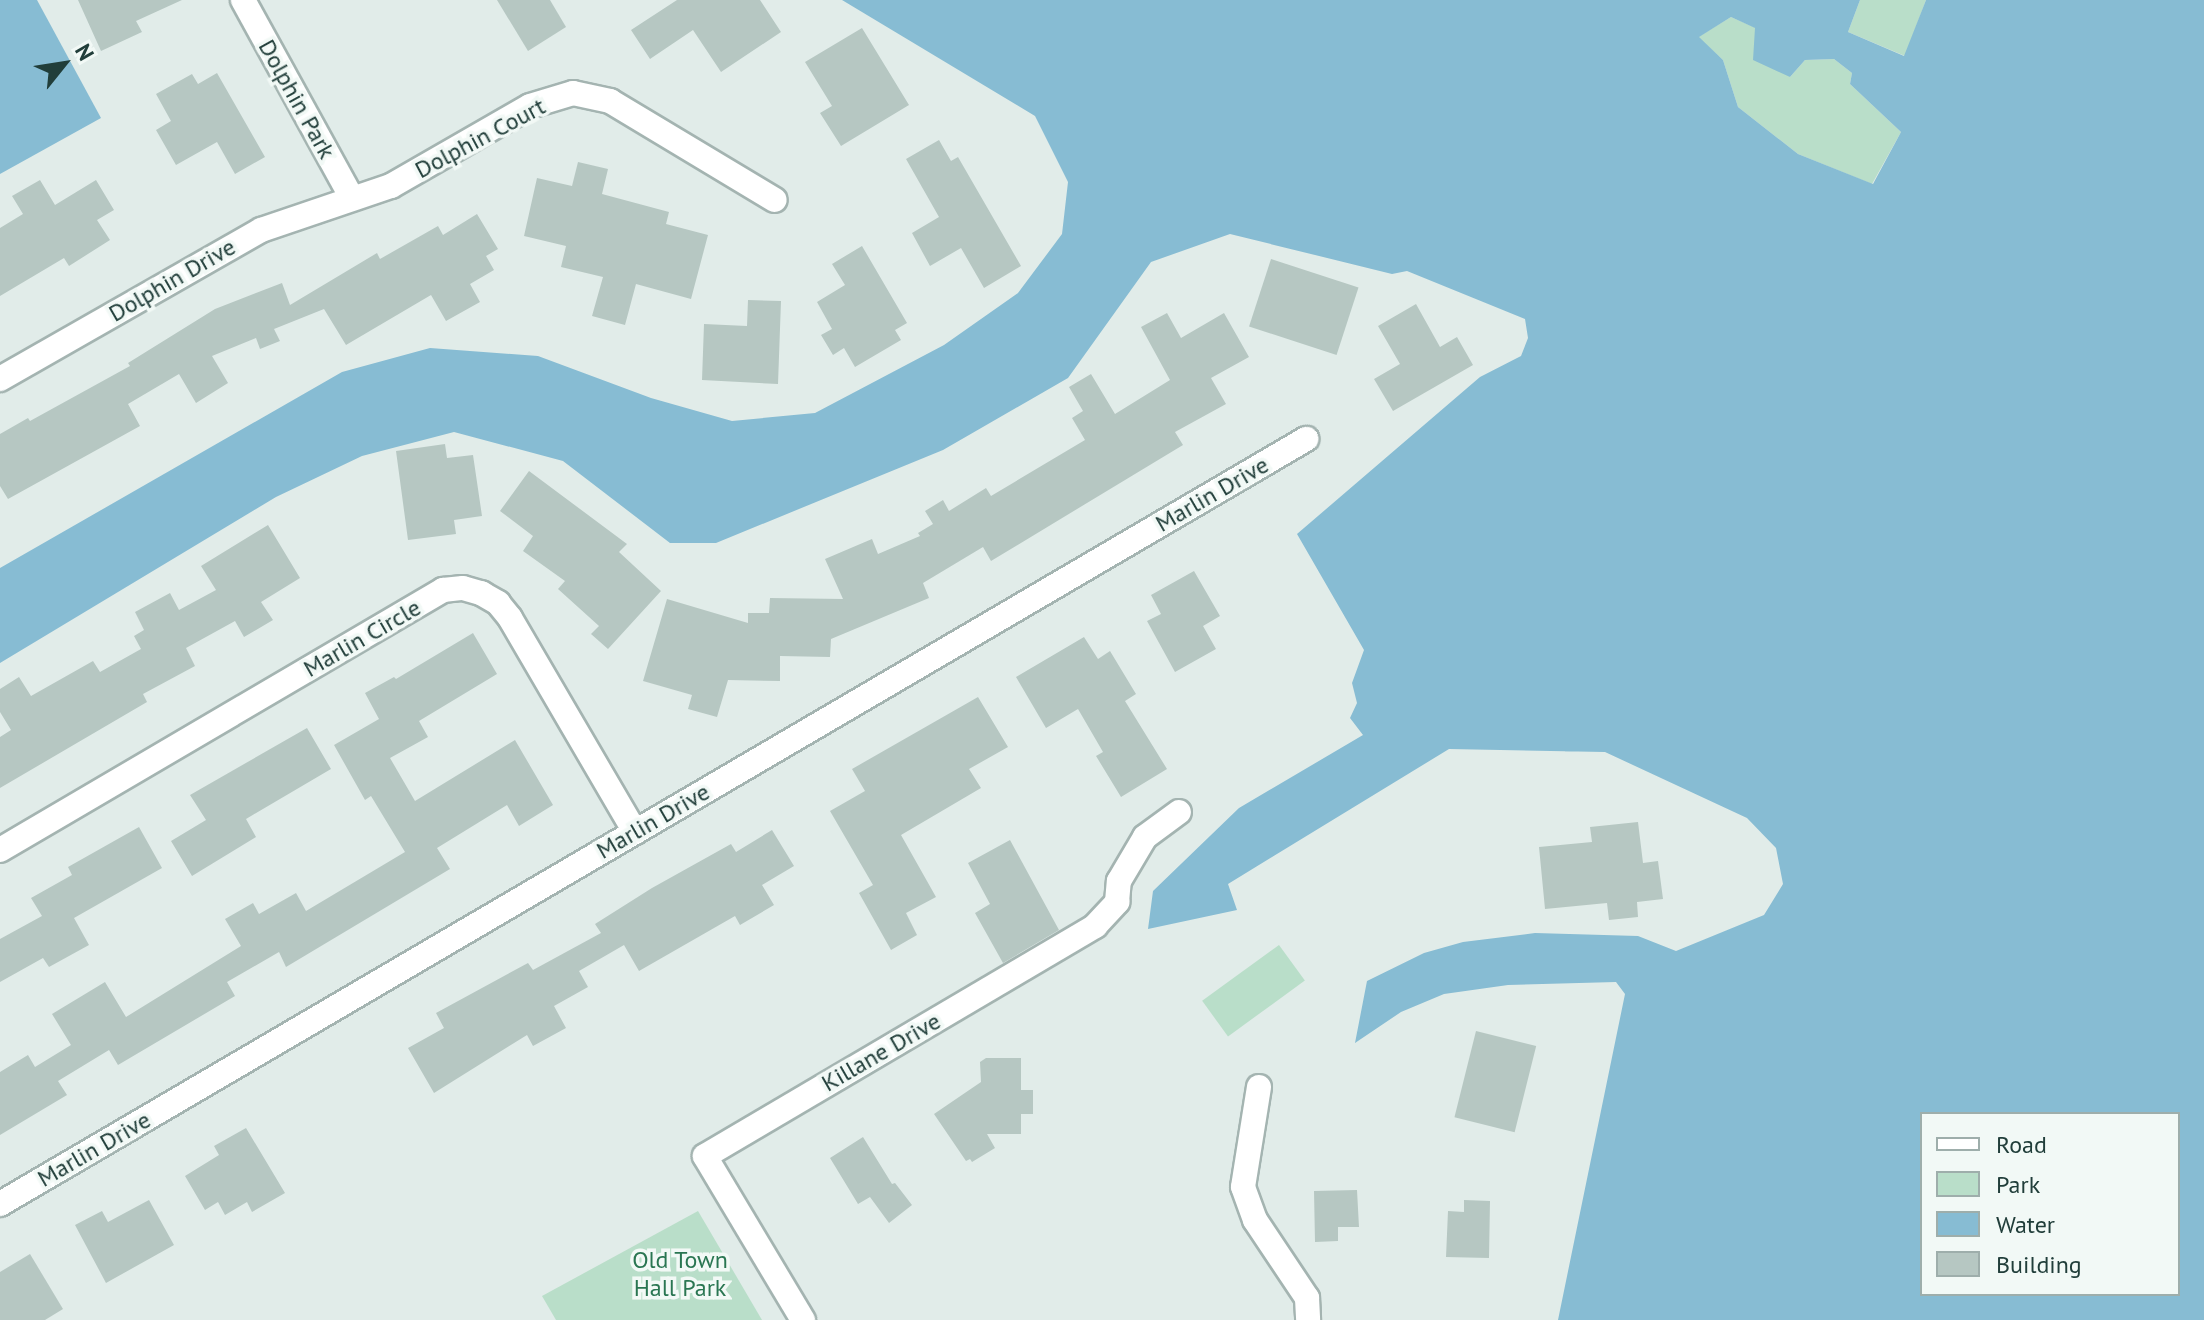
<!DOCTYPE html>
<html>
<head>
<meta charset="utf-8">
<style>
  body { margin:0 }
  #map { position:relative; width:2204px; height:1320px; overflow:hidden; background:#e1ece9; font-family:"PT Sans",sans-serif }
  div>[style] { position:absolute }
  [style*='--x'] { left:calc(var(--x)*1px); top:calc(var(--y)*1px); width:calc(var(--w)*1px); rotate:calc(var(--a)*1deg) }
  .green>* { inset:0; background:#b9dec9; transform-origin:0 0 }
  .water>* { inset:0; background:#87bcd3 }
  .building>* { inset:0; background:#b6c7c2; transform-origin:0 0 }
  .roads { filter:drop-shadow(2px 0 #a4b4b1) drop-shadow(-2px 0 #a4b4b1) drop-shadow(0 2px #a4b4b1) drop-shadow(0 -2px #a4b4b1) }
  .minor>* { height:24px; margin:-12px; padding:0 12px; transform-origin:12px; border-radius:12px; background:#fff }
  span { translate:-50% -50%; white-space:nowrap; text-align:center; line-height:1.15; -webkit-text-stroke:7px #f2f9f6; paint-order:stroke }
  .street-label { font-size:24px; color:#213e3a }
  .park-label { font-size:24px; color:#2a7652 }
  .legend { position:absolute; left:1920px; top:1112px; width:260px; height:184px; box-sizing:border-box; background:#f2f9f6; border:2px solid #9eaeab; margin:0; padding:10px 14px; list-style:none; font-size:24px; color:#213e3a }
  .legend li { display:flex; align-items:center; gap:16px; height:40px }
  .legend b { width:40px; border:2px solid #9eaeab }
  .north { position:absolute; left:24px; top:24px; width:80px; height:80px; -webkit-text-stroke:6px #f2f9f6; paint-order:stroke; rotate:60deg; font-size:22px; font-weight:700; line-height:32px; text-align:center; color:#213e3a }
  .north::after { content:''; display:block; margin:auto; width:28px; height:36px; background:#213e3a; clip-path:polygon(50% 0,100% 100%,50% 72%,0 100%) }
</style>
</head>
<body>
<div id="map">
  <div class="green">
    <div style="clip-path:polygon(1860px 0,1926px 0,1905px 56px,1848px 32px)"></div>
    <div style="clip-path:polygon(1731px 17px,1756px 28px,1790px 77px,1805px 60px,1834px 59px,1852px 73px,1850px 84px,1901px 132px,1872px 184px,1798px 154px,1738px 107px,1723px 60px,1698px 37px)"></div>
    <div style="left:1279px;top:945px;width:44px;height:95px;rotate:54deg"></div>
    <div style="clip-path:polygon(698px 1211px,762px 1320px,556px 1320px,542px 1296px)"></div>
  </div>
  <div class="water">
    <div style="clip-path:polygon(0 0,37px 0,101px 118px,0 174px)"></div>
    <div style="clip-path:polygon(evenodd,842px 0,1860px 0,1848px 32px,1904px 56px,1926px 0,2204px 0,2204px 1320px,1558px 1320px,1625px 994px,1616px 982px,1508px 985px,1444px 994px,1401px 1012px,1355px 1043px,1367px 981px,1424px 953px,1463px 942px,1535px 933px,1638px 936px,1676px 951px,1764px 915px,1783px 884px,1776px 848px,1747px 818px,1605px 752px,1449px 749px,1228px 884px,1237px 910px,1148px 929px,1153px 891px,1239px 808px,1363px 735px,1350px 718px,1357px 703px,1352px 683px,1364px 650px,1297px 534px,1480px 377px,1521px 356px,1528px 338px,1525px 319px,1407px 271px,1392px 274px,1230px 234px,1151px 262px,1068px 378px,943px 450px,716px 543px,670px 543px,563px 461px,454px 432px,362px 456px,276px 497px,0 663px,0 568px,342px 372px,430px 348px,538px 356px,651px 398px,732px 421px,815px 413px,944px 345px,1018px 293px,1062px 234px,1068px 182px,1035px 116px,842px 0,1731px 17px,1755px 28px,1753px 60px,1790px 77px,1805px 60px,1834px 59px,1852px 73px,1850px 84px,1901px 132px,1873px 184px,1798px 154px,1738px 107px,1723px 60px,1699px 37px,1731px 17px,842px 0,1922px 1114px,2178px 1114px,2178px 1294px,1922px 1294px,1922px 1114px)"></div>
  </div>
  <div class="building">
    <div style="clip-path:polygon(78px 0,182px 0,136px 21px,142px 32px,101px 51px)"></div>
    <div style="clip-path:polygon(497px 0,550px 0,566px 27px,528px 51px)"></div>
    <div style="clip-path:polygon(677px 0,760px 0,781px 32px,721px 72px,693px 30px,650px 59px,631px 30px)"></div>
    <div style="clip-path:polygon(862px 28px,909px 105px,841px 146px,820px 113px,832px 106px,805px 62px)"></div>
    <div style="clip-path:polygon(217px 73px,265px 157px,235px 174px,217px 142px,176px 165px,156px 130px,171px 121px,156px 94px,192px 74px,198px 84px)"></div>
    <div style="clip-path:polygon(939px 140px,951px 161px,958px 157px,1021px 266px,984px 288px,961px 248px,930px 266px,912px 233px,939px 217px,906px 159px)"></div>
    <div style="clip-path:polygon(578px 162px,608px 169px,602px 194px,669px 212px,666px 224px,708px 235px,691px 299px,636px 284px,625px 325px,592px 316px,603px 277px,561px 267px,566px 246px,524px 236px,537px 178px,572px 186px)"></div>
    <div style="clip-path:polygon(40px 180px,55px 205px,96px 180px,114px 210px,97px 220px,110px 240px,69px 266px,64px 258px,0 296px,0 228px,23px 214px,12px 196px)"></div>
    <div style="clip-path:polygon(477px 214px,498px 249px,486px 256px,494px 270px,470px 284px,480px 302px,446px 321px,431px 295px,346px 345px,324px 309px,274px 329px,280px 341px,260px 349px,256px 338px,212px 356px,228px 383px,196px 403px,179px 374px,128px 404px,140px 426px,8px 499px,0 486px,0 434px,28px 418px,30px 421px,130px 366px,128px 363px,215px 309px,282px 283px,290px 305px,377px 253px,380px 259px,438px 226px,443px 235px)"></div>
    <div style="clip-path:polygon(862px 246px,907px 323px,895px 330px,901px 340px,855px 367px,844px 348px,833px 355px,821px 335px,832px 329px,817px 302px,845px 285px,832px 264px)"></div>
    <div style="left:1271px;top:259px;width:92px;height:71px;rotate:18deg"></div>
    <div style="clip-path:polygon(748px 300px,781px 301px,778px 384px,702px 380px,704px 324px,747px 326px)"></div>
    <div style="clip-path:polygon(1416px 304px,1440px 347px,1457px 337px,1473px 365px,1393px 411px,1374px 379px,1400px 364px,1378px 326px)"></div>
    <div style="clip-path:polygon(1167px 313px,1181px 338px,1224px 313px,1249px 357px,1211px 378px,1226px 404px,1175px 432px,1183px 445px,991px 561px,983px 547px,923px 583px,929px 598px,831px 639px,830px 657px,780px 656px,780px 681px,728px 680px,717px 717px,688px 709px,692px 695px,643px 681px,667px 599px,748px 623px,748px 613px,769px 613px,770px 598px,843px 599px,825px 559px,872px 539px,878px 554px,920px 536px,918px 533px,933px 524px,925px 511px,943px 500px,949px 511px,986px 488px,991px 496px,1085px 440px,1072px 418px,1083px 411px,1069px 387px,1091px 374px,1115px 414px,1170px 380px,1141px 327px)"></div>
    <div style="clip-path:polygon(445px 444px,447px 458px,473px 455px,482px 516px,454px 520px,456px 534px,408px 540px,396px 451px)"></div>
    <div style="clip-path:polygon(529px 471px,627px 544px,619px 552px,661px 591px,608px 649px,591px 634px,599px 626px,558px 589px,565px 581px,523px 551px,533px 536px,500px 511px)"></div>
    <div style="clip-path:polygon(268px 525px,300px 578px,261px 602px,273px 620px,244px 637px,235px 621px,186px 648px,195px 666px,143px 694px,147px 702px,0 788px,0 737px,11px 730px,0 712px,0 689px,19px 677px,31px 696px,93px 661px,100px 672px,141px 649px,134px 636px,144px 630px,135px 612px,170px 593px,179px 610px,216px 590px,201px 566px)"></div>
    <div style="clip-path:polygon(1194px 571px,1220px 616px,1203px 626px,1216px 649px,1175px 672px,1147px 621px,1161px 614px,1151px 595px)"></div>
    <div style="clip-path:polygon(473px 633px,497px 674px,419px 721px,428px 737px,390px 758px,415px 801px,515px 740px,553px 805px,519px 826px,507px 805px,437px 848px,450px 869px,286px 967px,279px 952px,227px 982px,235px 996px,118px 1065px,109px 1050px,58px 1081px,67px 1095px,0 1135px,0 1072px,28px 1055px,35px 1067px,71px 1045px,52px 1014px,105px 982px,126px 1017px,241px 946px,225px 919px,253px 903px,259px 914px,296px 893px,306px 911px,405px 852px,371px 796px,365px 800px,334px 745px,379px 719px,365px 693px,394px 677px,396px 679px)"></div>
    <div style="clip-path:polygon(1084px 637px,1098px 659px,1110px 651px,1136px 694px,1125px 701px,1167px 769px,1121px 797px,1096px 756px,1103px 752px,1078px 709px,1046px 728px,1016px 677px)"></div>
    <div style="clip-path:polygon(978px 697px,1008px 747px,969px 769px,981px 788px,901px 835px,936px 897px,906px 913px,917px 935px,891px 950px,859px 893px,873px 885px,830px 811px,865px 791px,852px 769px)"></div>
    <div style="clip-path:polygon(307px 728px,331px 769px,246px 819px,256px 837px,192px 876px,171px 841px,206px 820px,190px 795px)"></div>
    <div style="clip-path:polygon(1638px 822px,1643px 863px,1658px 861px,1663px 899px,1637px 902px,1638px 917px,1609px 920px,1607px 903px,1545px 909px,1539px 847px,1592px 842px,1590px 827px)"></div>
    <div style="clip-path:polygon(139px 827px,162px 868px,74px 918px,89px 945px,49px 967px,43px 958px,0 982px,0 939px,42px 916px,31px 898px,72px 875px,68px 867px)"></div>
    <div style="clip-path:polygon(772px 830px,794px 866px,762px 885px,774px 905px,740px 925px,735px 916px,639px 971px,624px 945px,579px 971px,588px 987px,554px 1006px,566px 1028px,533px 1046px,527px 1035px,434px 1093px,408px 1048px,444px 1028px,436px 1013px,528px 963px,533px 970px,601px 933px,595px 924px,652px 888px,731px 844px,736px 852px)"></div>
    <div style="clip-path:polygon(1010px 840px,1059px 930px,1003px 963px,975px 913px,990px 904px,968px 863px)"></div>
    <div style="left:1476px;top:1031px;width:62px;height:89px;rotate:14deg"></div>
    <div style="clip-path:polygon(986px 1058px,1021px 1058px,1021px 1090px,1033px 1090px,1033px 1114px,1021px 1114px,1021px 1134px,987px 1134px,995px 1148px,972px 1162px,970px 1159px,966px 1161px,934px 1114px,981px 1082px,980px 1062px)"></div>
    <div style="clip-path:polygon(246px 1128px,285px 1193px,252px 1212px,247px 1202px,225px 1215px,218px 1202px,205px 1210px,185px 1176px,219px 1155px,214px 1146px)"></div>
    <div style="clip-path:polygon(863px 1137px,892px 1184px,895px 1183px,912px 1205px,889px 1223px,870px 1197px,858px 1204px,830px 1158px)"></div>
    <div style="clip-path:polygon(1357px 1190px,1359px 1227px,1338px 1227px,1338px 1241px,1315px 1242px,1314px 1191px)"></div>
    <div style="clip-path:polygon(149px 1200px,174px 1245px,106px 1283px,75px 1225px,102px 1211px,108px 1222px)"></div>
    <div style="clip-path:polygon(1464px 1200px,1490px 1201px,1489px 1258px,1446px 1257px,1448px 1211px,1464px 1212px)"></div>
    <div style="clip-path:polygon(30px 1254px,63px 1309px,45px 1320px,0 1320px,0 1272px)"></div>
  </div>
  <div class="roads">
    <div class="minor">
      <div style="--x:243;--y:0;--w:226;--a:61.2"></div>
      <div style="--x:0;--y:379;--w:301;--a:-29.7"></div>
      <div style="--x:261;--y:230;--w:137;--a:-18.7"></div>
      <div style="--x:391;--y:186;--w:160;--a:-29.9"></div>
      <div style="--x:530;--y:106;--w:45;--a:-16.8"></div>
      <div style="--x:573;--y:93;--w:38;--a:12"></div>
      <div style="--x:610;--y:101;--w:192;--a:31"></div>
      <div style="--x:0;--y:850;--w:514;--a:-30.41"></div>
      <div style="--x:443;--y:590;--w:20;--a:-6"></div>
      <div style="--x:463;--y:588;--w:19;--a:16"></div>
      <div style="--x:481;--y:593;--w:20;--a:30"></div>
      <div style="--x:498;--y:603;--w:19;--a:51"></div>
      <div style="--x:510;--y:618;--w:248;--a:59.7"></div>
      <div style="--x:1259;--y:1087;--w:101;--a:99.1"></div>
      <div style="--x:1243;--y:1187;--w:35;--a:70"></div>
      <div style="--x:1255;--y:1220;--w:94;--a:56.3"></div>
      <div style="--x:1307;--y:1298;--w:22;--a:87"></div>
      <div style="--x:0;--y:1204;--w:1514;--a:-30.36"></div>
      <div style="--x:803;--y:1320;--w:191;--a:-120.9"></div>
      <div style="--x:705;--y:1156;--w:453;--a:-30.5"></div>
      <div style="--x:1095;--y:926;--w:33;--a:-47"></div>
      <div style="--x:1117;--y:902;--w:21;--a:-85"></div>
      <div style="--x:1119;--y:881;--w:51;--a:-59.4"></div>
      <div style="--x:1145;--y:837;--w:42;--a:-36.3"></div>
    </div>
  </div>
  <div class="street-label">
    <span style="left:297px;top:99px;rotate:61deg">Dolphin Park</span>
    <span style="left:480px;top:138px;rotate:-28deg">Dolphin Court</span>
    <span style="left:172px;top:280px;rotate:-30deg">Dolphin Drive</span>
    <span style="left:1212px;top:494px;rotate:-30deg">Marlin Drive</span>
    <span style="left:362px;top:638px;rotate:-30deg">Marlin Circle</span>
    <span style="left:653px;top:821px;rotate:-30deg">Marlin Drive</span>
    <span style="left:881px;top:1052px;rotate:-30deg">Killane Drive</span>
    <span style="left:94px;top:1149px;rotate:-30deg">Marlin Drive</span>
  </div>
  <div class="park-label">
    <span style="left:680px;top:1274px">Old Town<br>Hall Park</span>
  </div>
  <ul class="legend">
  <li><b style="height:10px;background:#fff"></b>Road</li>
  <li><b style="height:22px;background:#b9dec9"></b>Park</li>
  <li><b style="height:22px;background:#87bcd3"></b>Water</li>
  <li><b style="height:22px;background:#b6c7c2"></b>Building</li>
  </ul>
  <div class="north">N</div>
</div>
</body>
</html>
